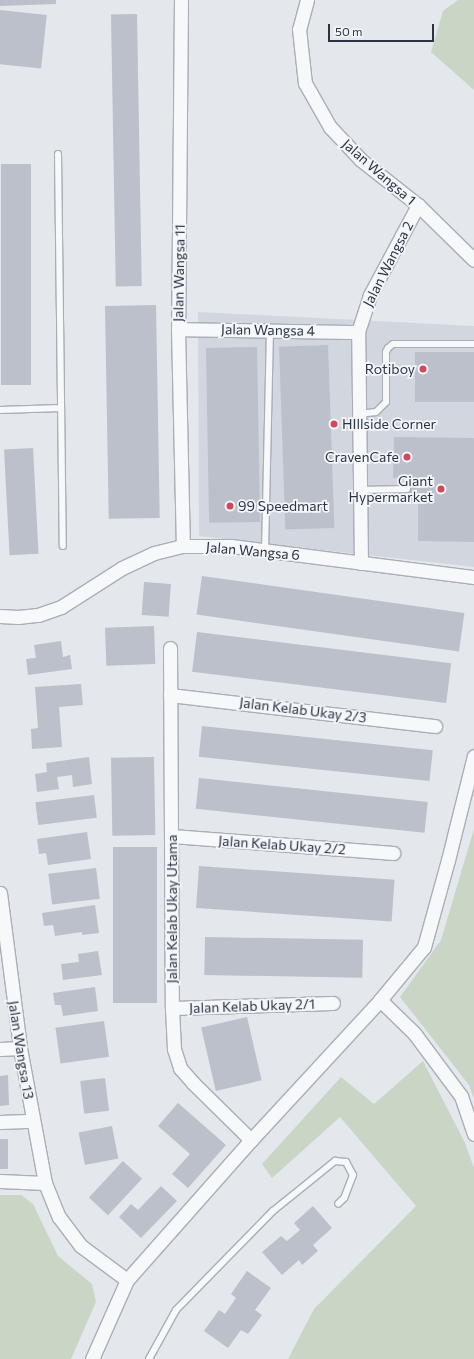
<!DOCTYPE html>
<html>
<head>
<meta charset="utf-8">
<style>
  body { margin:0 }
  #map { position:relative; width:474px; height:1359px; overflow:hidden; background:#e4e7ec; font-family:Commissioner,sans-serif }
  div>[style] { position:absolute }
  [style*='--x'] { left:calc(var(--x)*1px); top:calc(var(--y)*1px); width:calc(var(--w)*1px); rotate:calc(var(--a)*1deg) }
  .built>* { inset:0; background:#d2d6de }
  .green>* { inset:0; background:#c9d6c5 }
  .building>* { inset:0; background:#bbc0ca; transform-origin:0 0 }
  .roads { filter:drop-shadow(1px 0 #a9aeb7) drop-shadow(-1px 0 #a9aeb7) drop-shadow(0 1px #a9aeb7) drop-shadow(0 -1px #a9aeb7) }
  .service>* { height:6px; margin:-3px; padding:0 3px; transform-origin:3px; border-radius:3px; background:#f7f8fa }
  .minor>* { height:13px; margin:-6.5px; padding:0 6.5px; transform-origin:6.5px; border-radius:6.5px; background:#f7f8fa }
  .dots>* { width:11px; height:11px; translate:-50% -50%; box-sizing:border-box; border:2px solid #f4f6f9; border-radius:50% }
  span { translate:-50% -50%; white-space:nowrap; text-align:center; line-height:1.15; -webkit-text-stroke:3.5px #f4f6f9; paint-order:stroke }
  .street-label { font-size:14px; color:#2b3445 }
  .poi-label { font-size:14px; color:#2b3445 }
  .right { translate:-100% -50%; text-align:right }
  .left { translate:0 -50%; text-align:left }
  .scale { position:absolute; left:328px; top:24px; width:106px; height:18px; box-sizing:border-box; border:2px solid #2b3445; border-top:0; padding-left:5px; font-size:12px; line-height:14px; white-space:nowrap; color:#2b3445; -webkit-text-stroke:3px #f4f6f9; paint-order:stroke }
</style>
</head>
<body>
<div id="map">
  <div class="built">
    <div style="clip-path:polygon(198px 312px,474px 326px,474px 567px,199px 536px)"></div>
  </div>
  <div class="green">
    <div style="clip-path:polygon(458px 0,474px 0,474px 90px,431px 52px,443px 11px)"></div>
    <div style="clip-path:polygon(474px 829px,474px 1099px,469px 1085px,400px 997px,441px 940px)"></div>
    <div style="clip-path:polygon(423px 1061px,465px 1143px,474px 1168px,474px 1359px,288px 1359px,314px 1309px,416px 1206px,340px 1117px,272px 1178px,262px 1164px,341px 1077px,374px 1104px)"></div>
    <div style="clip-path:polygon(0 1195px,21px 1195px,33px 1204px,58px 1256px,92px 1284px,96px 1302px,71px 1359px,0 1359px)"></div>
  </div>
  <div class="building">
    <div style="clip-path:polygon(0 0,56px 0,56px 4px,0 6px)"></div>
    <div style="left:0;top:10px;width:47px;height:54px;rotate:6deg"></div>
    <div style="left:137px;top:14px;width:272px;height:26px;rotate:89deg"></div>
    <div style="left:31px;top:164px;width:221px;height:30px;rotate:90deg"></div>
    <div style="left:156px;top:305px;width:213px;height:51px;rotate:89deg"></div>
    <div style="left:328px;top:345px;width:183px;height:49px;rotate:88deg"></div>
    <div style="left:257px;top:347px;width:175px;height:51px;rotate:89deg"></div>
    <div style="left:415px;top:352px;width:59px;height:50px"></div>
    <div style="clip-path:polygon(394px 437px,474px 438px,474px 542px,418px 541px,418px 502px,409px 501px,408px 478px,393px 478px)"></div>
    <div style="left:33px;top:448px;width:106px;height:29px;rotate:87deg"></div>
    <div style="left:202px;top:576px;width:265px;height:39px;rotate:8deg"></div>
    <div style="left:144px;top:582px;width:27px;height:33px;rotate:4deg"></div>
    <div style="left:154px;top:626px;width:38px;height:49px;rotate:88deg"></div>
    <div style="left:197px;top:632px;width:256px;height:40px;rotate:7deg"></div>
    <div style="clip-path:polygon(61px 641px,63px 657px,70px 655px,72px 669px,28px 675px,26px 659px,36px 658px,34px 645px)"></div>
    <div style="clip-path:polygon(81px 684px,83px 705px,59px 707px,62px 747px,32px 749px,31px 729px,38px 728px,35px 687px)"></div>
    <div style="left:202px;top:726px;width:232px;height:31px;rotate:6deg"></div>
    <div style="clip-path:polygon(89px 757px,92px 784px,73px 787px,72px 775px,57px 777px,59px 789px,37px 792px,35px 774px,47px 772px,46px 763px)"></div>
    <div style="left:154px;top:757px;width:78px;height:43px;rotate:89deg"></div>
    <div style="left:199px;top:778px;width:230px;height:31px;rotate:6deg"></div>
    <div style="left:94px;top:795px;width:23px;height:59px;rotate:83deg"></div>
    <div style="clip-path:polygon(87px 832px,91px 859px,48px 865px,46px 853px,39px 854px,37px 839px)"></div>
    <div style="left:113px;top:847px;width:44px;height:156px"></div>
    <div style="left:199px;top:866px;width:196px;height:42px;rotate:4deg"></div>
    <div style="left:96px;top:868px;width:31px;height:48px;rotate:83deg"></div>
    <div style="clip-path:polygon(95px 905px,99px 933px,82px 935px,82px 932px,55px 936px,53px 925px,44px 926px,42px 913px)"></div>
    <div style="left:205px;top:937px;width:158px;height:38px;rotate:1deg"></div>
    <div style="clip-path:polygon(98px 951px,102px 975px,63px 980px,61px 964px,79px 962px,78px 954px)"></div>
    <div style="clip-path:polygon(95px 987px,98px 1011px,63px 1016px,61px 1005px,55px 1005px,53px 993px)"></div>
    <div style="left:247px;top:1017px;width:65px;height:47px;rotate:77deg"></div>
    <div style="left:104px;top:1021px;width:36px;height:49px;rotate:82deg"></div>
    <div style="clip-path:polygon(8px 1075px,9px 1105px,0 1106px,0 1076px)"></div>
    <div style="left:105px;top:1078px;width:33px;height:25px;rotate:83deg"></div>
    <div style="clip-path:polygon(178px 1103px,226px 1145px,188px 1188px,172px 1174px,190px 1154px,158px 1126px)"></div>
    <div style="left:112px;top:1126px;width:33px;height:34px;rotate:79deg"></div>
    <div style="left:0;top:1139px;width:8px;height:30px"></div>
    <div style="left:123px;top:1161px;width:26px;height:50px;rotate:43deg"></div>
    <div style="clip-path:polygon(161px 1186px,177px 1201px,141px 1238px,119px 1217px,131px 1204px,138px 1210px)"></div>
    <div style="clip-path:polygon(313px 1206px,332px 1228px,313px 1245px,318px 1251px,302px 1265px,299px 1260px,282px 1275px,262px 1252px,281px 1236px,287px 1241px,300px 1230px,294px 1223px)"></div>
    <div style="clip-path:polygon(247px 1271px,271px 1288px,255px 1310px,262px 1315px,248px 1334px,241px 1330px,228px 1348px,204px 1331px,219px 1310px,225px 1314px,236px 1298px,231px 1294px)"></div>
  </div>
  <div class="roads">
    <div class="service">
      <div style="--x:58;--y:154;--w:392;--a:89.3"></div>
      <div style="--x:0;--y:410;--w:61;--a:-1.9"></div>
      <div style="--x:359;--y:414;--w:17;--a:-7"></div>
      <div style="--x:376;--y:412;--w:14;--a:-45"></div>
      <div style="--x:386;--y:402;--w:50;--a:-90"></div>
      <div style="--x:386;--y:352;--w:4;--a:-63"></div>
      <div style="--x:388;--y:348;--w:6;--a:-39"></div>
      <div style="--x:393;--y:344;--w:81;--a:0"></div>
      <div style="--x:360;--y:490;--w:47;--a:-1.2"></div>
      <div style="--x:265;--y:551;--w:221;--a:-88.7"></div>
      <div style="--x:149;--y:1359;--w:56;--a:-61.1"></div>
      <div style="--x:176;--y:1310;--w:139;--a:-45.6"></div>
      <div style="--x:273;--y:1211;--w:80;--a:-38.9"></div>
      <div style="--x:335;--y:1161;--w:11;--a:5"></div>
      <div style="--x:346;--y:1162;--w:15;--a:62"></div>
      <div style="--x:353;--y:1175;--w:25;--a:111"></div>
      <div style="--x:344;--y:1198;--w:8;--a:135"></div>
    </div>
    <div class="minor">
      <div style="--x:181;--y:0;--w:329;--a:90.5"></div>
      <div style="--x:178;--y:329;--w:217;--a:88.7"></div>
      <div style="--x:307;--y:0;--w:30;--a:105"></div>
      <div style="--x:299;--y:29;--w:54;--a:83.7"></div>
      <div style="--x:305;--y:83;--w:51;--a:60.4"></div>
      <div style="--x:330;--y:127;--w:45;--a:46.8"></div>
      <div style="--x:361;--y:160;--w:73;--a:38.3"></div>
      <div style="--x:418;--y:205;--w:78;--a:44.5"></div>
      <div style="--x:178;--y:329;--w:180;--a:1"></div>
      <div style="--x:361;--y:563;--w:231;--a:-90.7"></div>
      <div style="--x:358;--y:332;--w:39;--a:-72"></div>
      <div style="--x:370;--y:295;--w:102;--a:-61.9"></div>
      <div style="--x:0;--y:616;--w:18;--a:3"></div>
      <div style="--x:18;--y:617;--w:20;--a:-6"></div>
      <div style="--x:38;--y:615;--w:24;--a:-19"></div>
      <div style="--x:61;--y:607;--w:72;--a:-32.6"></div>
      <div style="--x:122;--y:568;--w:35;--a:-25"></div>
      <div style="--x:154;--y:553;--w:30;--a:-14"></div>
      <div style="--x:183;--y:546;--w:48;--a:0"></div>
      <div style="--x:231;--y:546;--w:245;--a:7.3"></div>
      <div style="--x:170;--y:648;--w:360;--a:89.7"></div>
      <div style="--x:172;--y:1008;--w:41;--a:87.2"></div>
      <div style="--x:174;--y:1049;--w:20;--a:72"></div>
      <div style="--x:180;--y:1068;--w:20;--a:49"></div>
      <div style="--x:193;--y:1083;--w:81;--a:44.5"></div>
      <div style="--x:170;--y:695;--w:267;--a:6.7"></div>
      <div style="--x:172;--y:836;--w:222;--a:4.4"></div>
      <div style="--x:0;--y:893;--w:156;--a:82.6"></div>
      <div style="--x:20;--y:1048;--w:137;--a:79.5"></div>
      <div style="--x:45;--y:1183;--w:37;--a:68"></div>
      <div style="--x:59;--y:1217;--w:36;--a:53"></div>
      <div style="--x:81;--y:1246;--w:57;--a:36.5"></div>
      <div style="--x:380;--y:1000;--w:47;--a:44.1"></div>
      <div style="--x:414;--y:1033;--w:79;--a:53.3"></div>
      <div style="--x:461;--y:1096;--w:40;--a:71.1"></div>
      <div style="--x:172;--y:1008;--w:161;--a:-1.8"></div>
      <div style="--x:0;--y:1049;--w:20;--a:-3"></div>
      <div style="--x:0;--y:1122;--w:33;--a:-2"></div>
      <div style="--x:0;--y:1181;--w:45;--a:2.5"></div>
      <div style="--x:92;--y:1359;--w:86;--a:-66.1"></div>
      <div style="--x:127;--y:1280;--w:187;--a:-48.5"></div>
      <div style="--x:251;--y:1140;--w:190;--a:-47.3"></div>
      <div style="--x:380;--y:1000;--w:69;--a:-50.3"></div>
      <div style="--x:424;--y:947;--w:90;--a:-74.6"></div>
      <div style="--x:448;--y:860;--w:107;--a:-76"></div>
    </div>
  </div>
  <div class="dots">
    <div style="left:423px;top:369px;background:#d1495b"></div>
    <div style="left:334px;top:424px;background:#d1495b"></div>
    <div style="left:407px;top:457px;background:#d1495b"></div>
    <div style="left:441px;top:489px;background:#d1495b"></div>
    <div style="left:230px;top:506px;background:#d1495b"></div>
  </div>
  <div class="street-label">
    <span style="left:379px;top:172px;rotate:41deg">Jalan Wangsa 1</span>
    <span style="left:388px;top:264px;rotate:-63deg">Jalan Wangsa 2</span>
    <span style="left:179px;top:273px;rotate:-89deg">Jalan Wangsa 11</span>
    <span style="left:268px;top:330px;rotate:1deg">Jalan Wangsa 4</span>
    <span style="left:253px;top:551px;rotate:5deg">Jalan Wangsa 6</span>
    <span style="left:303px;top:710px;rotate:7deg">Jalan Kelab Ukay 2/3</span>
    <span style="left:282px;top:845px;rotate:4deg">Jalan Kelab Ukay 2/2</span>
    <span style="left:172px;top:909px;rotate:-90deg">Jalan Kelab Ukay Utama</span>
    <span style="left:252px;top:1006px;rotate:-2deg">Jalan Kelab Ukay 2/1</span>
    <span style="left:21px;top:1050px;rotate:81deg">Jalan Wangsa 13</span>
  </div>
  <div class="poi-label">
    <span class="right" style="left:415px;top:369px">Rotiboy</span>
    <span class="left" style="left:342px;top:424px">HIllside Corner</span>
    <span class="right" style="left:399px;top:457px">CravenCafe</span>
    <span class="right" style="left:433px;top:489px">Giant<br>Hypermarket</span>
    <span class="left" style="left:238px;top:506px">99 Speedmart</span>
  </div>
  <div class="scale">50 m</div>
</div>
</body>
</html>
